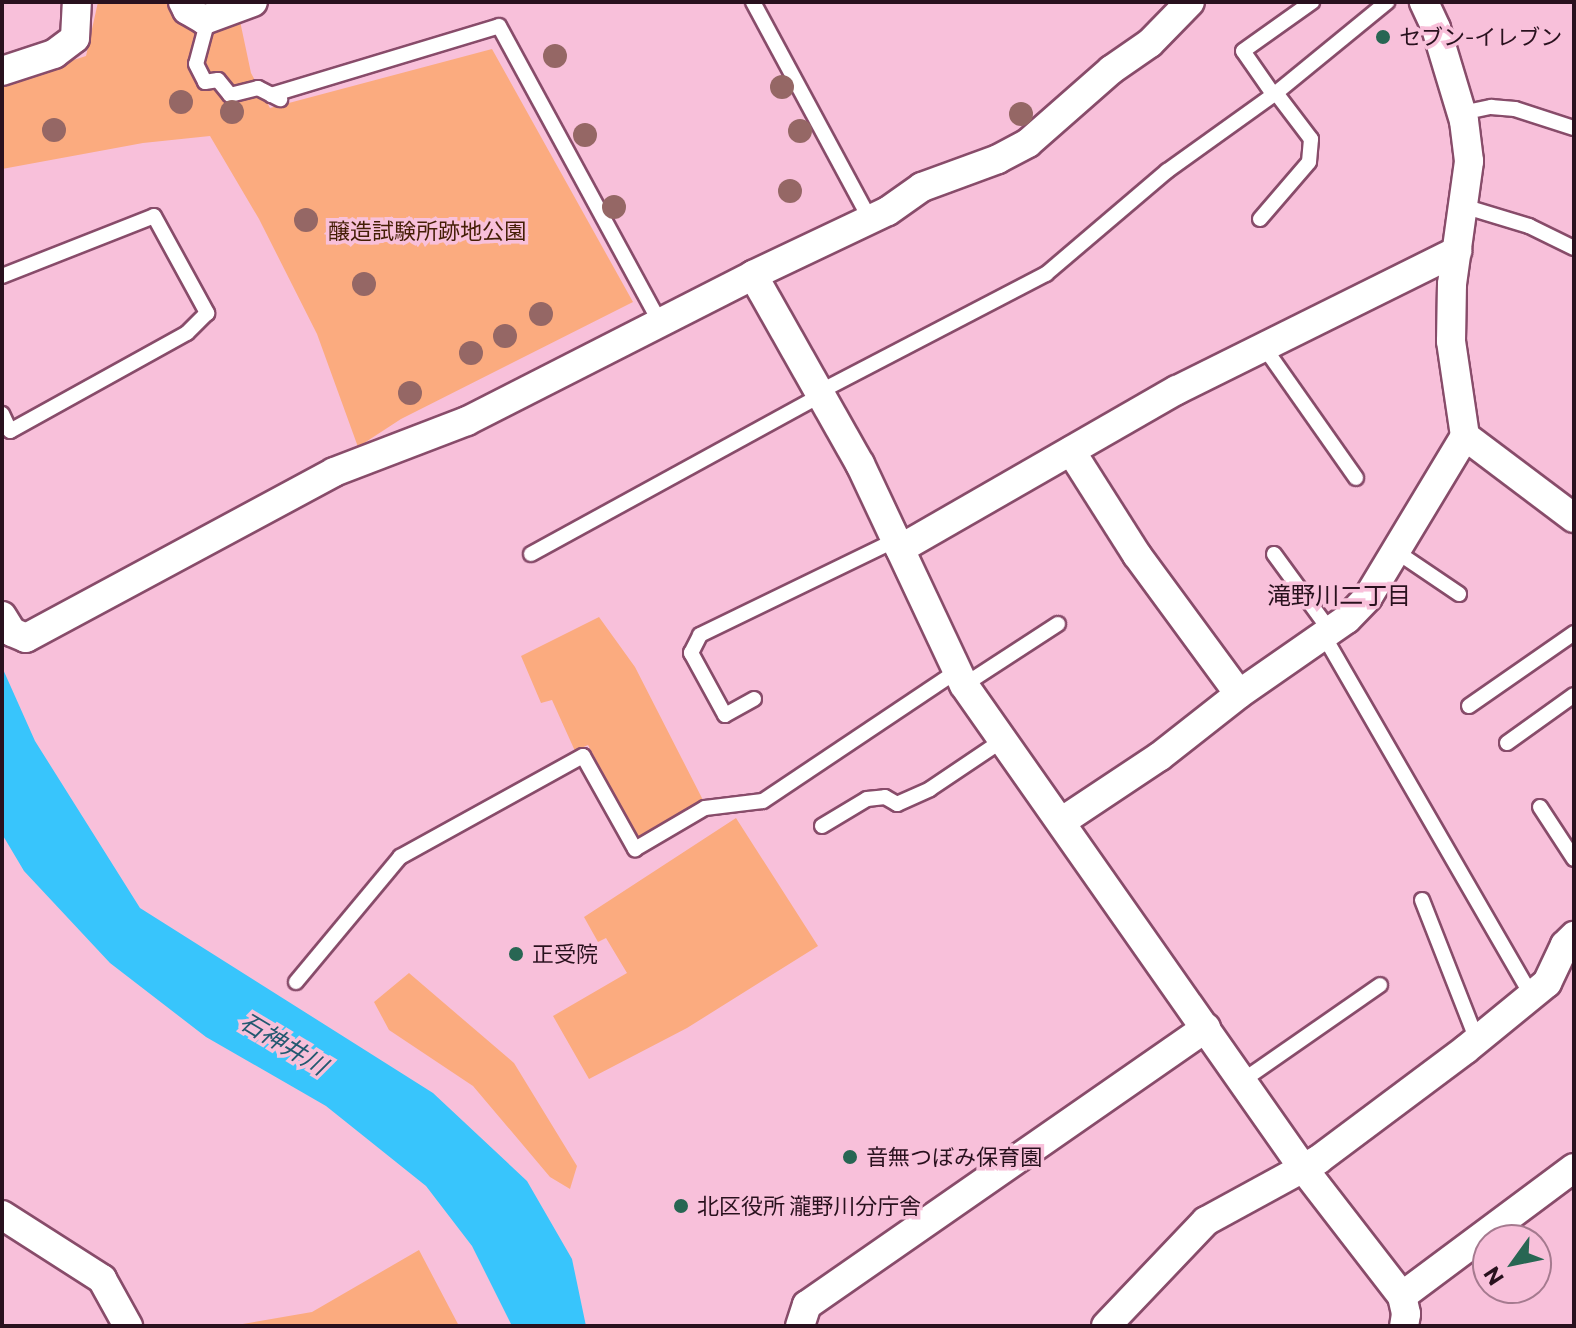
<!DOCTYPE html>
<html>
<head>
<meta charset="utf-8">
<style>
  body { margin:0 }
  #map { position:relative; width:1576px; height:1328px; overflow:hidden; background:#f8c0da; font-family:Commissioner,"Noto Sans JP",sans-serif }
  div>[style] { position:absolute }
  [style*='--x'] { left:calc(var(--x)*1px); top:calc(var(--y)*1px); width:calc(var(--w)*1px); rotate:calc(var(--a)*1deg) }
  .green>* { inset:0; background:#fbab7f }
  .water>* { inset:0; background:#38c5fc }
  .roads { filter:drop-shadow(2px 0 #884c6a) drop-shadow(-2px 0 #884c6a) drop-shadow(0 2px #884c6a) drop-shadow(0 -2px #884c6a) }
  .lane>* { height:14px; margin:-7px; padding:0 7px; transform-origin:7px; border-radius:7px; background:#fff }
  .street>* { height:28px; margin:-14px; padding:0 14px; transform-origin:14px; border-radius:14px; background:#fff }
  .trees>* { width:24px; height:24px; margin:-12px; border-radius:50%; background:#956765 }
  .dots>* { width:22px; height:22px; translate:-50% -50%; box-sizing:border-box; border:4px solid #f8c0da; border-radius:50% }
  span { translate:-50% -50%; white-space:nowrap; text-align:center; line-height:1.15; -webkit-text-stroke:7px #f8c0da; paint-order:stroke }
  .poi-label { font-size:22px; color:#29111e }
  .left { translate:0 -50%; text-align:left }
  .park-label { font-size:22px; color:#441e06 }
  .neighbourhood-label { font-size:24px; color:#29111e }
  .water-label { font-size:24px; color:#235970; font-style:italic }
  .frame { position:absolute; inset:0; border:4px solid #29111e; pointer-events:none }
  .north { position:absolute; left:1472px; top:1224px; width:80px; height:80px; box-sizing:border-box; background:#f8c0da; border:2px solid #a57a8f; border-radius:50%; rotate:237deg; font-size:22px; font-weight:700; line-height:32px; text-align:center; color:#29111e }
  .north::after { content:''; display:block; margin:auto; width:28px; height:36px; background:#286653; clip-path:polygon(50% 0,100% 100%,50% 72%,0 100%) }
</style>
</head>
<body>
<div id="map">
  <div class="green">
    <div style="clip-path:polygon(98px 2px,168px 2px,183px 25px,240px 21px,251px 73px,270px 108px,492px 49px,633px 302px,401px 419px,358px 447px,317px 334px,259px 219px,210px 136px,143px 143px,2px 169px,2px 83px,86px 56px)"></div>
    <div style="clip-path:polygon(599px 617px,635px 667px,704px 802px,639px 839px,588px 745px,575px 751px,552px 700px,541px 703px,521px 656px)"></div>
    <div style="clip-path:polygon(736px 818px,818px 946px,687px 1028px,589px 1079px,553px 1016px,627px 973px,606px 938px,598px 942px,584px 917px)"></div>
    <div style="clip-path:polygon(409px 973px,514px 1063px,577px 1166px,570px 1189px,550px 1177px,473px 1086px,389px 1030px,374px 1002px)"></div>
    <div style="clip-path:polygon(419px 1250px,459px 1326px,231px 1326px,312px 1312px)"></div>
  </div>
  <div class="water">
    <div style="clip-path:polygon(2px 667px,35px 741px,140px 908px,433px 1093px,527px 1181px,572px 1259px,586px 1326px,512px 1326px,472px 1246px,426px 1186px,326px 1106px,206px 1037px,110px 963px,24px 871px,2px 834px)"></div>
  </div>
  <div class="roads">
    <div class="lane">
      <div style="--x:753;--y:2;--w:247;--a:61.7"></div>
      <div style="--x:204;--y:20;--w:7;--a:74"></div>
      <div style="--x:206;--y:27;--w:38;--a:105"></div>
      <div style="--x:196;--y:64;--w:20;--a:63"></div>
      <div style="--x:205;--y:82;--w:13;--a:-9"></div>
      <div style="--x:218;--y:80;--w:19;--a:51"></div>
      <div style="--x:230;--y:95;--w:29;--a:-14"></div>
      <div style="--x:258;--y:88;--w:25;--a:27"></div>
      <div style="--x:1273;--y:94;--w:52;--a:-124.9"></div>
      <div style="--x:1243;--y:51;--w:85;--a:-35.4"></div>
      <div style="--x:271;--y:95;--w:238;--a:-16.8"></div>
      <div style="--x:499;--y:26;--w:338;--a:61.5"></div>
      <div style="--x:1462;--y:113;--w:30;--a:-12"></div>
      <div style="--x:1491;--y:107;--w:24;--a:5"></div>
      <div style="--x:1515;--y:109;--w:62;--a:17.9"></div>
      <div style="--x:1463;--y:206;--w:69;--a:16.9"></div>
      <div style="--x:1529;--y:226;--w:50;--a:26.1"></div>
      <div style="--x:1260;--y:219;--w:75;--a:-49.3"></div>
      <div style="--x:1309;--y:162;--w:23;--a:-85"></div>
      <div style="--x:1311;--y:139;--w:58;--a:-127.3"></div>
      <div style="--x:2;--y:276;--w:163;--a:-21.5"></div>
      <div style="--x:154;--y:216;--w:111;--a:61.3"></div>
      <div style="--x:207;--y:313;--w:28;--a:135"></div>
      <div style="--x:187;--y:333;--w:202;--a:151"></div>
      <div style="--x:10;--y:431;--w:19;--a:-115"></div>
      <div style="--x:1264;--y:347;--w:160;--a:54.9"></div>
      <div style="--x:821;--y:391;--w:254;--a:-27.5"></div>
      <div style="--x:1046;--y:274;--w:159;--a:-40.4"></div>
      <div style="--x:1167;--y:171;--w:134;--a:-35.6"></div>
      <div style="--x:1276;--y:93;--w:144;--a:-39.3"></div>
      <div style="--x:1397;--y:552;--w:75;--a:34.1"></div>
      <div style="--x:531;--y:554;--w:332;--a:-28.7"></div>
      <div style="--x:1274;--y:554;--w:97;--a:53.8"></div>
      <div style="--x:1324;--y:636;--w:416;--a:60"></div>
      <div style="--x:964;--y:685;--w:112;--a:-33"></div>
      <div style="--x:754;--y:699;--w:33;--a:151"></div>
      <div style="--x:725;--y:715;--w:71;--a:-118.7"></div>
      <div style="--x:691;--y:653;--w:20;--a:-63"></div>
      <div style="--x:700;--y:635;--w:218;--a:-25.9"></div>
      <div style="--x:1469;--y:706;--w:128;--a:-34.8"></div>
      <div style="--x:1507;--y:743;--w:82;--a:-35.6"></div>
      <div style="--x:1540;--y:807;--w:62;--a:56.8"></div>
      <div style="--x:822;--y:826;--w:52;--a:-31"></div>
      <div style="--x:867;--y:799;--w:18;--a:-6"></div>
      <div style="--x:885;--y:797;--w:14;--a:30"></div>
      <div style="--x:897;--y:804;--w:36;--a:-24"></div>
      <div style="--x:930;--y:789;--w:88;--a:-33.9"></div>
      <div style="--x:1422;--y:900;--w:150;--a:68.6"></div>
      <div style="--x:296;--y:982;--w:163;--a:-50.2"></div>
      <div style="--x:400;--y:857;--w:209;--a:-28.9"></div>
      <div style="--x:583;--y:756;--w:107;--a:60.8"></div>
      <div style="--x:635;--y:849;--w:81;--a:-30.4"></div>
      <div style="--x:705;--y:808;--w:58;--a:-6.9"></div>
      <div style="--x:763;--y:801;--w:234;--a:-33.8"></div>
      <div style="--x:1242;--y:1081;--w:168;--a:-34.8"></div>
    </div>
    <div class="street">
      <div style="--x:183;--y:2;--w:9;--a:63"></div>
      <div style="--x:187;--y:10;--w:20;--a:30"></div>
      <div style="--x:204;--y:20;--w:52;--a:-20.2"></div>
      <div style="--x:2;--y:71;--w:55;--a:-18.1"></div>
      <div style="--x:54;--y:54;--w:26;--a:-37"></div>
      <div style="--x:75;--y:38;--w:36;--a:-87"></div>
      <div style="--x:753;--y:275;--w:217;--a:60.5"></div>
      <div style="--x:860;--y:464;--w:244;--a:64.8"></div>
      <div style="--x:964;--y:685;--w:590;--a:54.94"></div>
      <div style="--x:1303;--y:1168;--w:162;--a:52.3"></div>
      <div style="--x:1402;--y:1296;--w:18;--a:77"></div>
      <div style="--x:1406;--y:1314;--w:12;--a:99"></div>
      <div style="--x:1465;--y:436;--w:136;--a:37"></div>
      <div style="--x:1071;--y:451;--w:123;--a:57.6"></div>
      <div style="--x:1137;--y:555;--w:172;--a:53.7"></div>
      <div style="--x:900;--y:549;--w:319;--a:-29.9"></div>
      <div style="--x:1177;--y:390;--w:313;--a:-26.4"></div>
      <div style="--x:2;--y:616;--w:19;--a:58"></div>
      <div style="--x:12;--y:632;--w:15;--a:23"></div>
      <div style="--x:26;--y:638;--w:350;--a:-28.3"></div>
      <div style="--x:334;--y:472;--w:142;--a:-21"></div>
      <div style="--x:467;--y:421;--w:321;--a:-27"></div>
      <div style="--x:753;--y:275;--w:149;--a:-25.4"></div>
      <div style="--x:888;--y:211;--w:42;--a:-35.2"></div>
      <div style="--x:922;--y:187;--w:81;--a:-20.2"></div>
      <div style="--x:998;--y:159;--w:34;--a:-28"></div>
      <div style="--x:1028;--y:143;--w:111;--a:-41.3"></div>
      <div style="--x:1111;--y:70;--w:47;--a:-34.7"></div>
      <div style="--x:1150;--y:43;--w:57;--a:-45.7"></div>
      <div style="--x:1061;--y:822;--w:118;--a:-33.6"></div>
      <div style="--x:1159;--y:757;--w:102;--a:-38.2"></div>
      <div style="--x:1239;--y:694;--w:131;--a:-34.8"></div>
      <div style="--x:1347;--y:619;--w:30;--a:-46"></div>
      <div style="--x:1368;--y:597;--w:188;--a:-58.9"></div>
      <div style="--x:1465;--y:436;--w:96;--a:-98.4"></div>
      <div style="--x:1451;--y:341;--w:57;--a:-89"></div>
      <div style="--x:1452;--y:284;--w:124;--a:-82.1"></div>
      <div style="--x:1469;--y:161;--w:40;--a:-97.1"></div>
      <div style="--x:1464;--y:121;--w:97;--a:-106.8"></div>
      <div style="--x:1436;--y:28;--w:29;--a:-115"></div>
      <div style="--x:2;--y:1215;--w:119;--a:32.6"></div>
      <div style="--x:102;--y:1279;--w:54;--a:61"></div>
      <div style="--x:1402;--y:1296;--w:214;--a:-36.7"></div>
      <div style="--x:800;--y:1326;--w:22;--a:-72"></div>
      <div style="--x:807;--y:1305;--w:486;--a:-34.8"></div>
      <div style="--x:1106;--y:1326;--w:145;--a:-46.4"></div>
      <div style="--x:1206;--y:1221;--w:128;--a:-28.6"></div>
      <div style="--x:1318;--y:1160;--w:184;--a:-36.8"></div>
      <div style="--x:1465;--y:1050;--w:106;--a:-39.3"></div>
      <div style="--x:1547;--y:983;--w:42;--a:-64.7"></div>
      <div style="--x:1565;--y:945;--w:13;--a:-45"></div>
    </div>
  </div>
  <div class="trees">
    <div style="left:555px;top:56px"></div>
    <div style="left:782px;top:87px"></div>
    <div style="left:181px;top:102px"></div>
    <div style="left:232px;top:112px"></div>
    <div style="left:1021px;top:114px"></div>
    <div style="left:54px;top:130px"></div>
    <div style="left:800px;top:131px"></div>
    <div style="left:585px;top:135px"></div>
    <div style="left:790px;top:191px"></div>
    <div style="left:614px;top:207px"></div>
    <div style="left:306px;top:220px"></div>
    <div style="left:364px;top:284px"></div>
    <div style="left:541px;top:314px"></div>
    <div style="left:505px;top:336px"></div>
    <div style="left:471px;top:353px"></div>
    <div style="left:410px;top:393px"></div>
  </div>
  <div class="dots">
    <div style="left:1383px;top:37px;background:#286653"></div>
    <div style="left:516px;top:954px;background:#286653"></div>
    <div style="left:850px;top:1157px;background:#286653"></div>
    <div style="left:681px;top:1206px;background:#286653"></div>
  </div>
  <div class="poi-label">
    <span class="left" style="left:1399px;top:37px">セブン-イレブン</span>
    <span class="left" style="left:532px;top:954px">正受院</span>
    <span class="left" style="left:866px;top:1157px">音無つぼみ保育園</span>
    <span class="left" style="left:697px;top:1206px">北区役所 瀧野川分庁舎</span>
  </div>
  <div class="park-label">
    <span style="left:427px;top:231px">醸造試験所跡地公園</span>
  </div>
  <div class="neighbourhood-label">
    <span style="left:1339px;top:595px">滝野川二丁目</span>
  </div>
  <div class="water-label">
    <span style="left:284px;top:1043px;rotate:31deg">石神井川</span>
  </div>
  <div class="frame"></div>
  <div class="north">N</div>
</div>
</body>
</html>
